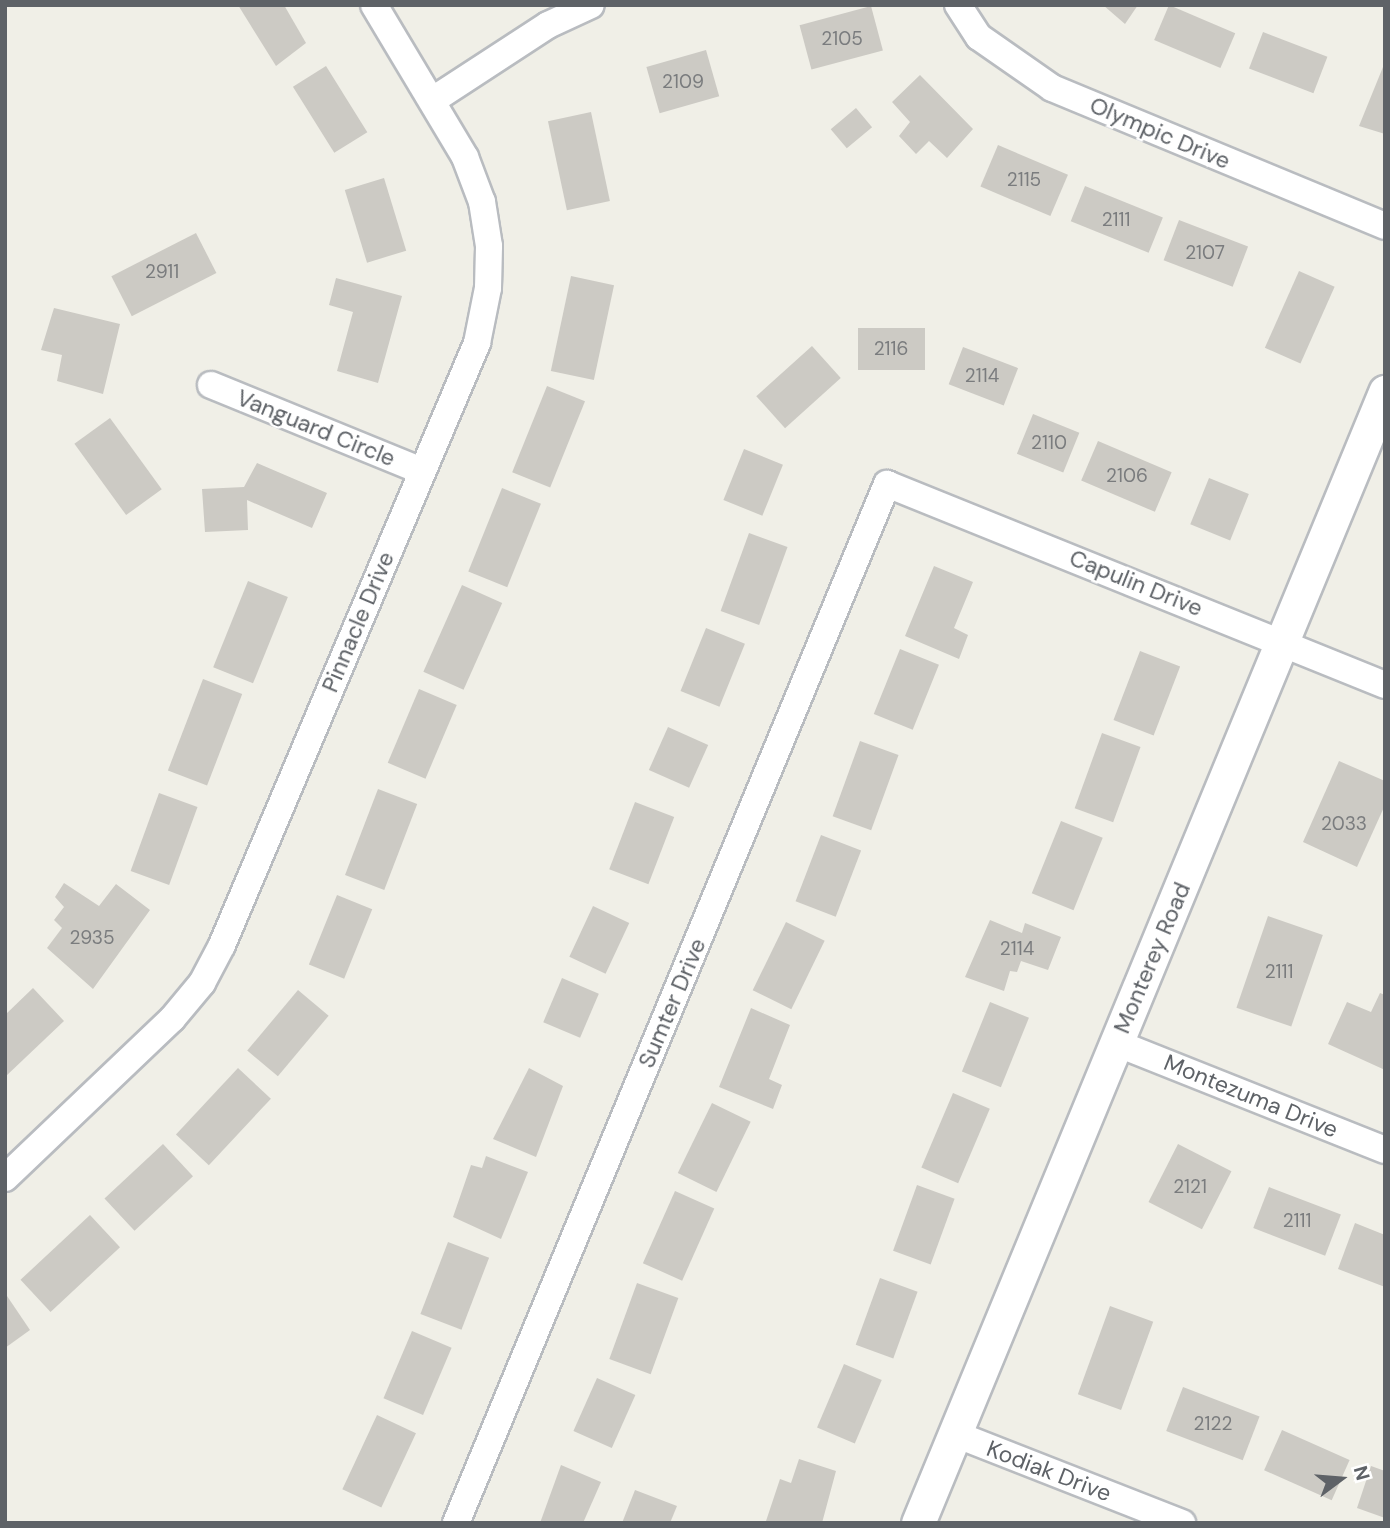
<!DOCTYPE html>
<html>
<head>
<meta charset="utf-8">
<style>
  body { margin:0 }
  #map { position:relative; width:1390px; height:1528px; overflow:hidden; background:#f0efe7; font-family:"DM Sans",sans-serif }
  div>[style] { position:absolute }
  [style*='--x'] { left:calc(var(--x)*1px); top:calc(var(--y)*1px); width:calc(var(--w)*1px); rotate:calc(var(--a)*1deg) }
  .building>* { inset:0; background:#cccac4; transform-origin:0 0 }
  .roads { filter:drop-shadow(2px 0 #b9bcc0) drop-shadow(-2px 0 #b9bcc0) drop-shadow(0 2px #b9bcc0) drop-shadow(0 -2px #b9bcc0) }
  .minor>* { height:26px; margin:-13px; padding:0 13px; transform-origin:13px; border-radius:13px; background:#fff }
  .tertiary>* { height:33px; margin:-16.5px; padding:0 16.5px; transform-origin:16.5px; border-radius:16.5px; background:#fff }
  span { translate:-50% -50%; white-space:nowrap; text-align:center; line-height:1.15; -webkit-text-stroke:5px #fff; paint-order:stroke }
  .number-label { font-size:19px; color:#7a7c7e }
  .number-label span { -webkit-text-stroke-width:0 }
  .street-label { font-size:23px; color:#5e6267 }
  .frame { position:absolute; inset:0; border:7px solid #5e6267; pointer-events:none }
  .north { position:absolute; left:1306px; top:1444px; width:70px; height:70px; -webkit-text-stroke:5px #fff; paint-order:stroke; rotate:74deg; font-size:19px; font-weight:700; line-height:28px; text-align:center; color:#5e6267 }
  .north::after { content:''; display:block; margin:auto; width:24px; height:32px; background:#5e6267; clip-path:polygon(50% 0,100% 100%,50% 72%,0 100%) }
</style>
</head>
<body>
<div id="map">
  <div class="building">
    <div style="clip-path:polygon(238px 5px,284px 5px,306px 43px,276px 66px)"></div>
    <div style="clip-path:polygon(1103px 5px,1138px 5px,1125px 24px)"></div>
    <div style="left:1169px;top:5px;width:72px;height:38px;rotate:23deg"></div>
    <div style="left:871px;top:6px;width:46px;height:74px;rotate:75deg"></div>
    <div style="left:1263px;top:32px;width:69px;height:39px;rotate:21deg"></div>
    <div style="left:706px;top:50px;width:48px;height:62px;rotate:74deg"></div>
    <div style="clip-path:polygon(1385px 62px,1385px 134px,1359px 126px)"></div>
    <div style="left:326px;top:66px;width:78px;height:39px;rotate:58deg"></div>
    <div style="clip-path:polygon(920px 75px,973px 129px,947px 158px,929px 141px,916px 154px,899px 136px,910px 122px,892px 102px)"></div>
    <div style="left:856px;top:108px;width:25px;height:33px;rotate:50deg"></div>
    <div style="left:591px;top:112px;width:91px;height:44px;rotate:78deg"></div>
    <div style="left:998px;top:145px;width:76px;height:45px;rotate:23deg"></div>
    <div style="left:384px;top:178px;width:76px;height:41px;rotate:73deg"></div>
    <div style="left:1085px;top:186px;width:84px;height:38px;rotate:22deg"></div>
    <div style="left:1179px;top:220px;width:74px;height:43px;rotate:21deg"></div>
    <div style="left:196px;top:233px;width:45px;height:95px;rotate:63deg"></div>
    <div style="left:1299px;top:271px;width:39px;height:84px;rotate:24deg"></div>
    <div style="left:571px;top:276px;width:44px;height:97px;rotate:12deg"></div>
    <div style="clip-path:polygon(336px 278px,402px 296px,378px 383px,337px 371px,353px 312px,329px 305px)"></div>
    <div style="clip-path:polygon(54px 308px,120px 324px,103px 394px,57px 381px,62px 355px,41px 350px)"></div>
    <div style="left:858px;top:328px;width:67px;height:42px"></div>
    <div style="left:812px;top:346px;width:43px;height:75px;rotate:48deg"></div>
    <div style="left:963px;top:347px;width:59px;height:40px;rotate:21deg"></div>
    <div style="left:547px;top:386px;width:41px;height:93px;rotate:22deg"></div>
    <div style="left:1033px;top:414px;width:50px;height:43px;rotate:22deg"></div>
    <div style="left:110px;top:418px;width:88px;height:44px;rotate:54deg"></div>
    <div style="left:1098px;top:441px;width:80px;height:43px;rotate:23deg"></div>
    <div style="left:744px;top:449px;width:42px;height:55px;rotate:22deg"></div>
    <div style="clip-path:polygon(257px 463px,327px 493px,312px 528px,247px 500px,248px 530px,205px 532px,202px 489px,244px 487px)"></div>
    <div style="left:1209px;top:478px;width:43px;height:50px;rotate:22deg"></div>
    <div style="left:502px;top:488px;width:42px;height:90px;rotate:22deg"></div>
    <div style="left:749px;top:533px;width:41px;height:83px;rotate:20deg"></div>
    <div style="clip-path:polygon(934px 566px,973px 582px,954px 628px,968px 635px,959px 659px,905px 636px)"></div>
    <div style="left:248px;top:581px;width:43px;height:93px;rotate:22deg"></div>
    <div style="left:462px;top:585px;width:44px;height:95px;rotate:24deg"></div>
    <div style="left:706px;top:628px;width:42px;height:68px;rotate:22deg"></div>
    <div style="left:900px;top:649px;width:42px;height:70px;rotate:22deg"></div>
    <div style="left:1140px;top:651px;width:43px;height:74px;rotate:21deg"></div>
    <div style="left:203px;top:679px;width:42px;height:98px;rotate:21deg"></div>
    <div style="left:419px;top:689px;width:41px;height:80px;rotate:23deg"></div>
    <div style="left:668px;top:727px;width:44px;height:47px;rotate:24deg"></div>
    <div style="left:1102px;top:733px;width:41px;height:80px;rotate:20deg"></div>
    <div style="left:860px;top:741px;width:41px;height:80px;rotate:20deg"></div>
    <div style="clip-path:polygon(1339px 761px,1385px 781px,1385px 805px,1357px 867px,1303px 842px)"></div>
    <div style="left:378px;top:789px;width:42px;height:92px;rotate:21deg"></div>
    <div style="left:159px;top:793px;width:41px;height:83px;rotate:20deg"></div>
    <div style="left:635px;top:802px;width:42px;height:72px;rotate:21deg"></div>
    <div style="left:1061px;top:821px;width:45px;height:78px;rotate:22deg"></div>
    <div style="left:821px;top:835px;width:43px;height:71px;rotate:21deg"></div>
    <div style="clip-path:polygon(64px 883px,99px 906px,116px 884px,150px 910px,93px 989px,47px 948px,62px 928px,54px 920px,64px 907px,55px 897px)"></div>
    <div style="left:337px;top:895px;width:38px;height:75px;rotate:22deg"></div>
    <div style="left:593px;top:906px;width:40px;height:56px;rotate:25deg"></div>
    <div style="left:1268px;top:916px;width:58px;height:97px;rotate:19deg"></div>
    <div style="clip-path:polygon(990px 920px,1022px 933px,1025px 923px,1061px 937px,1048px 970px,1021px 961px,1017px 972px,1010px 971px,1004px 991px,965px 977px)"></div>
    <div style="left:786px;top:922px;width:43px;height:76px;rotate:26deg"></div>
    <div style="left:562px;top:978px;width:40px;height:48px;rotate:23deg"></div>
    <div style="clip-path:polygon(33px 988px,64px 1021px,5px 1077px,5px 1015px)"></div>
    <div style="left:298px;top:990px;width:40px;height:79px;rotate:40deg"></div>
    <div style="clip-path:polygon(1380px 993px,1385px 995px,1385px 1070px,1328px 1044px,1347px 1002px,1371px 1012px)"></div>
    <div style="left:990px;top:1002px;width:42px;height:75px;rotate:22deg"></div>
    <div style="clip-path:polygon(751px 1008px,790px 1025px,769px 1079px,782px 1085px,773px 1109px,719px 1087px)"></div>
    <div style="left:238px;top:1068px;width:45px;height:91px;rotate:43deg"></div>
    <div style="clip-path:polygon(529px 1068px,563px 1086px,536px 1157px,493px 1139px)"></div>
    <div style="left:953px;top:1093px;width:40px;height:81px;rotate:23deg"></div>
    <div style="left:712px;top:1103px;width:43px;height:78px;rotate:26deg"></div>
    <div style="left:163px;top:1144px;width:44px;height:80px;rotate:47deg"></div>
    <div style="left:1178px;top:1144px;width:60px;height:65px;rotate:27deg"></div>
    <div style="clip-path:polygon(486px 1156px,528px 1172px,501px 1239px,453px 1217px,471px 1165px,482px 1168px)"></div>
    <div style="left:917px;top:1185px;width:40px;height:70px;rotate:20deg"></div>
    <div style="left:1269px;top:1187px;width:77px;height:44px;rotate:21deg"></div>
    <div style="left:675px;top:1191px;width:43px;height:79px;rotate:24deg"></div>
    <div style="left:90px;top:1215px;width:44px;height:95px;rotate:47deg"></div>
    <div style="clip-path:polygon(1355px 1223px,1385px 1235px,1385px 1287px,1338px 1269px)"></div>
    <div style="left:448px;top:1242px;width:44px;height:77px;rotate:21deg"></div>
    <div style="left:880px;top:1278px;width:40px;height:71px;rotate:20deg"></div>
    <div style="left:637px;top:1283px;width:44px;height:81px;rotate:20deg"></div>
    <div style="clip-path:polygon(5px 1293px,30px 1330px,5px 1348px)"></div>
    <div style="left:1110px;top:1306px;width:46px;height:94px;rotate:20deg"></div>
    <div style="left:412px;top:1331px;width:43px;height:73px;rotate:23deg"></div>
    <div style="left:844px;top:1364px;width:41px;height:69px;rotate:23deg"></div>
    <div style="left:597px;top:1378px;width:42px;height:58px;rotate:24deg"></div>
    <div style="left:1183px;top:1387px;width:82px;height:47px;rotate:21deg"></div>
    <div style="left:377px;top:1415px;width:43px;height:82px;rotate:25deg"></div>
    <div style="left:1282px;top:1430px;width:74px;height:44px;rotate:24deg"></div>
    <div style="clip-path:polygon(799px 1459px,836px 1471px,822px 1523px,766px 1521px,780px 1479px,791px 1483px)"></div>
    <div style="clip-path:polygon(561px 1465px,601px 1482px,583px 1523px,540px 1523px)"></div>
    <div style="clip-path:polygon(1371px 1466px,1385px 1471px,1385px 1518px,1357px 1508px)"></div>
    <div style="clip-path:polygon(635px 1490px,677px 1506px,670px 1523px,622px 1523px)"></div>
  </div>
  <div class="roads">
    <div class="minor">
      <div style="--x:958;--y:5;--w:38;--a:57"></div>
      <div style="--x:979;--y:37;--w:89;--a:34.9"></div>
      <div style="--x:1052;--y:88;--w:360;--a:22.5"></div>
      <div style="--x:433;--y:100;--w:137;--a:-33.1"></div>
      <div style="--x:548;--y:25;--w:47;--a:-24.9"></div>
      <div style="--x:211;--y:385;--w:228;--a:22.2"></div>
      <div style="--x:1116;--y:1043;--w:289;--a:21.7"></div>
      <div style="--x:5;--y:1178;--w:231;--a:-43.6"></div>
      <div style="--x:172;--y:1019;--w:47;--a:-50.2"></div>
      <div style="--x:202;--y:983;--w:43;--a:-62.2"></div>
      <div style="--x:222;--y:945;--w:654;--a:-67.04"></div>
      <div style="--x:477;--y:343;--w:56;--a:-78.7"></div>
      <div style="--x:488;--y:288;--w:42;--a:-88.6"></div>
      <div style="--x:489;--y:246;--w:45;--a:-99"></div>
      <div style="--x:482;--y:202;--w:48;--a:-110.7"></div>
      <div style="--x:465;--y:157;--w:177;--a:-120.9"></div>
      <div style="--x:955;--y:1434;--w:244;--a:21.4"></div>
      <div style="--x:456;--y:1523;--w:1125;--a:-67.47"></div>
      <div style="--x:887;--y:484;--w:537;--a:21.98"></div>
    </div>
    <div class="tertiary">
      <div style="--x:918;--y:1523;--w:1224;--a:-67.56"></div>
    </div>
  </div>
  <div class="number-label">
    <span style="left:842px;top:39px">2105</span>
    <span style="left:683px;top:82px">2109</span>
    <span style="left:1024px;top:180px">2115</span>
    <span style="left:1116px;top:220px">2111</span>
    <span style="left:1205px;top:253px">2107</span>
    <span style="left:162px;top:272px">2911</span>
    <span style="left:891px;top:349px">2116</span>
    <span style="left:982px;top:376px">2114</span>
    <span style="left:1049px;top:443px">2110</span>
    <span style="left:1127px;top:476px">2106</span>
    <span style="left:1344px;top:824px">2033</span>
    <span style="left:92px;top:938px">2935</span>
    <span style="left:1017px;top:949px">2114</span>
    <span style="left:1279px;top:972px">2111</span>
    <span style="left:1190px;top:1187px">2121</span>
    <span style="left:1297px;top:1221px">2111</span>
    <span style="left:1213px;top:1424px">2122</span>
  </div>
  <div class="street-label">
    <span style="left:1160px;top:133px;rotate:23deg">Olympic Drive</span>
    <span style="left:316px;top:428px;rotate:22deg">Vanguard Circle</span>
    <span style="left:1136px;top:583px;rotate:22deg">Capulin Drive</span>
    <span style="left:358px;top:622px;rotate:-67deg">Pinnacle Drive</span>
    <span style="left:1152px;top:958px;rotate:-67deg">Monterey Road</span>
    <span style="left:672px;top:1003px;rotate:-67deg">Sumter Drive</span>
    <span style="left:1251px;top:1096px;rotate:22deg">Montezuma Drive</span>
    <span style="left:1049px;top:1471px;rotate:21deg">Kodiak Drive</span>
  </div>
  <div class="frame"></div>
  <div class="north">N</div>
</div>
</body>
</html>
